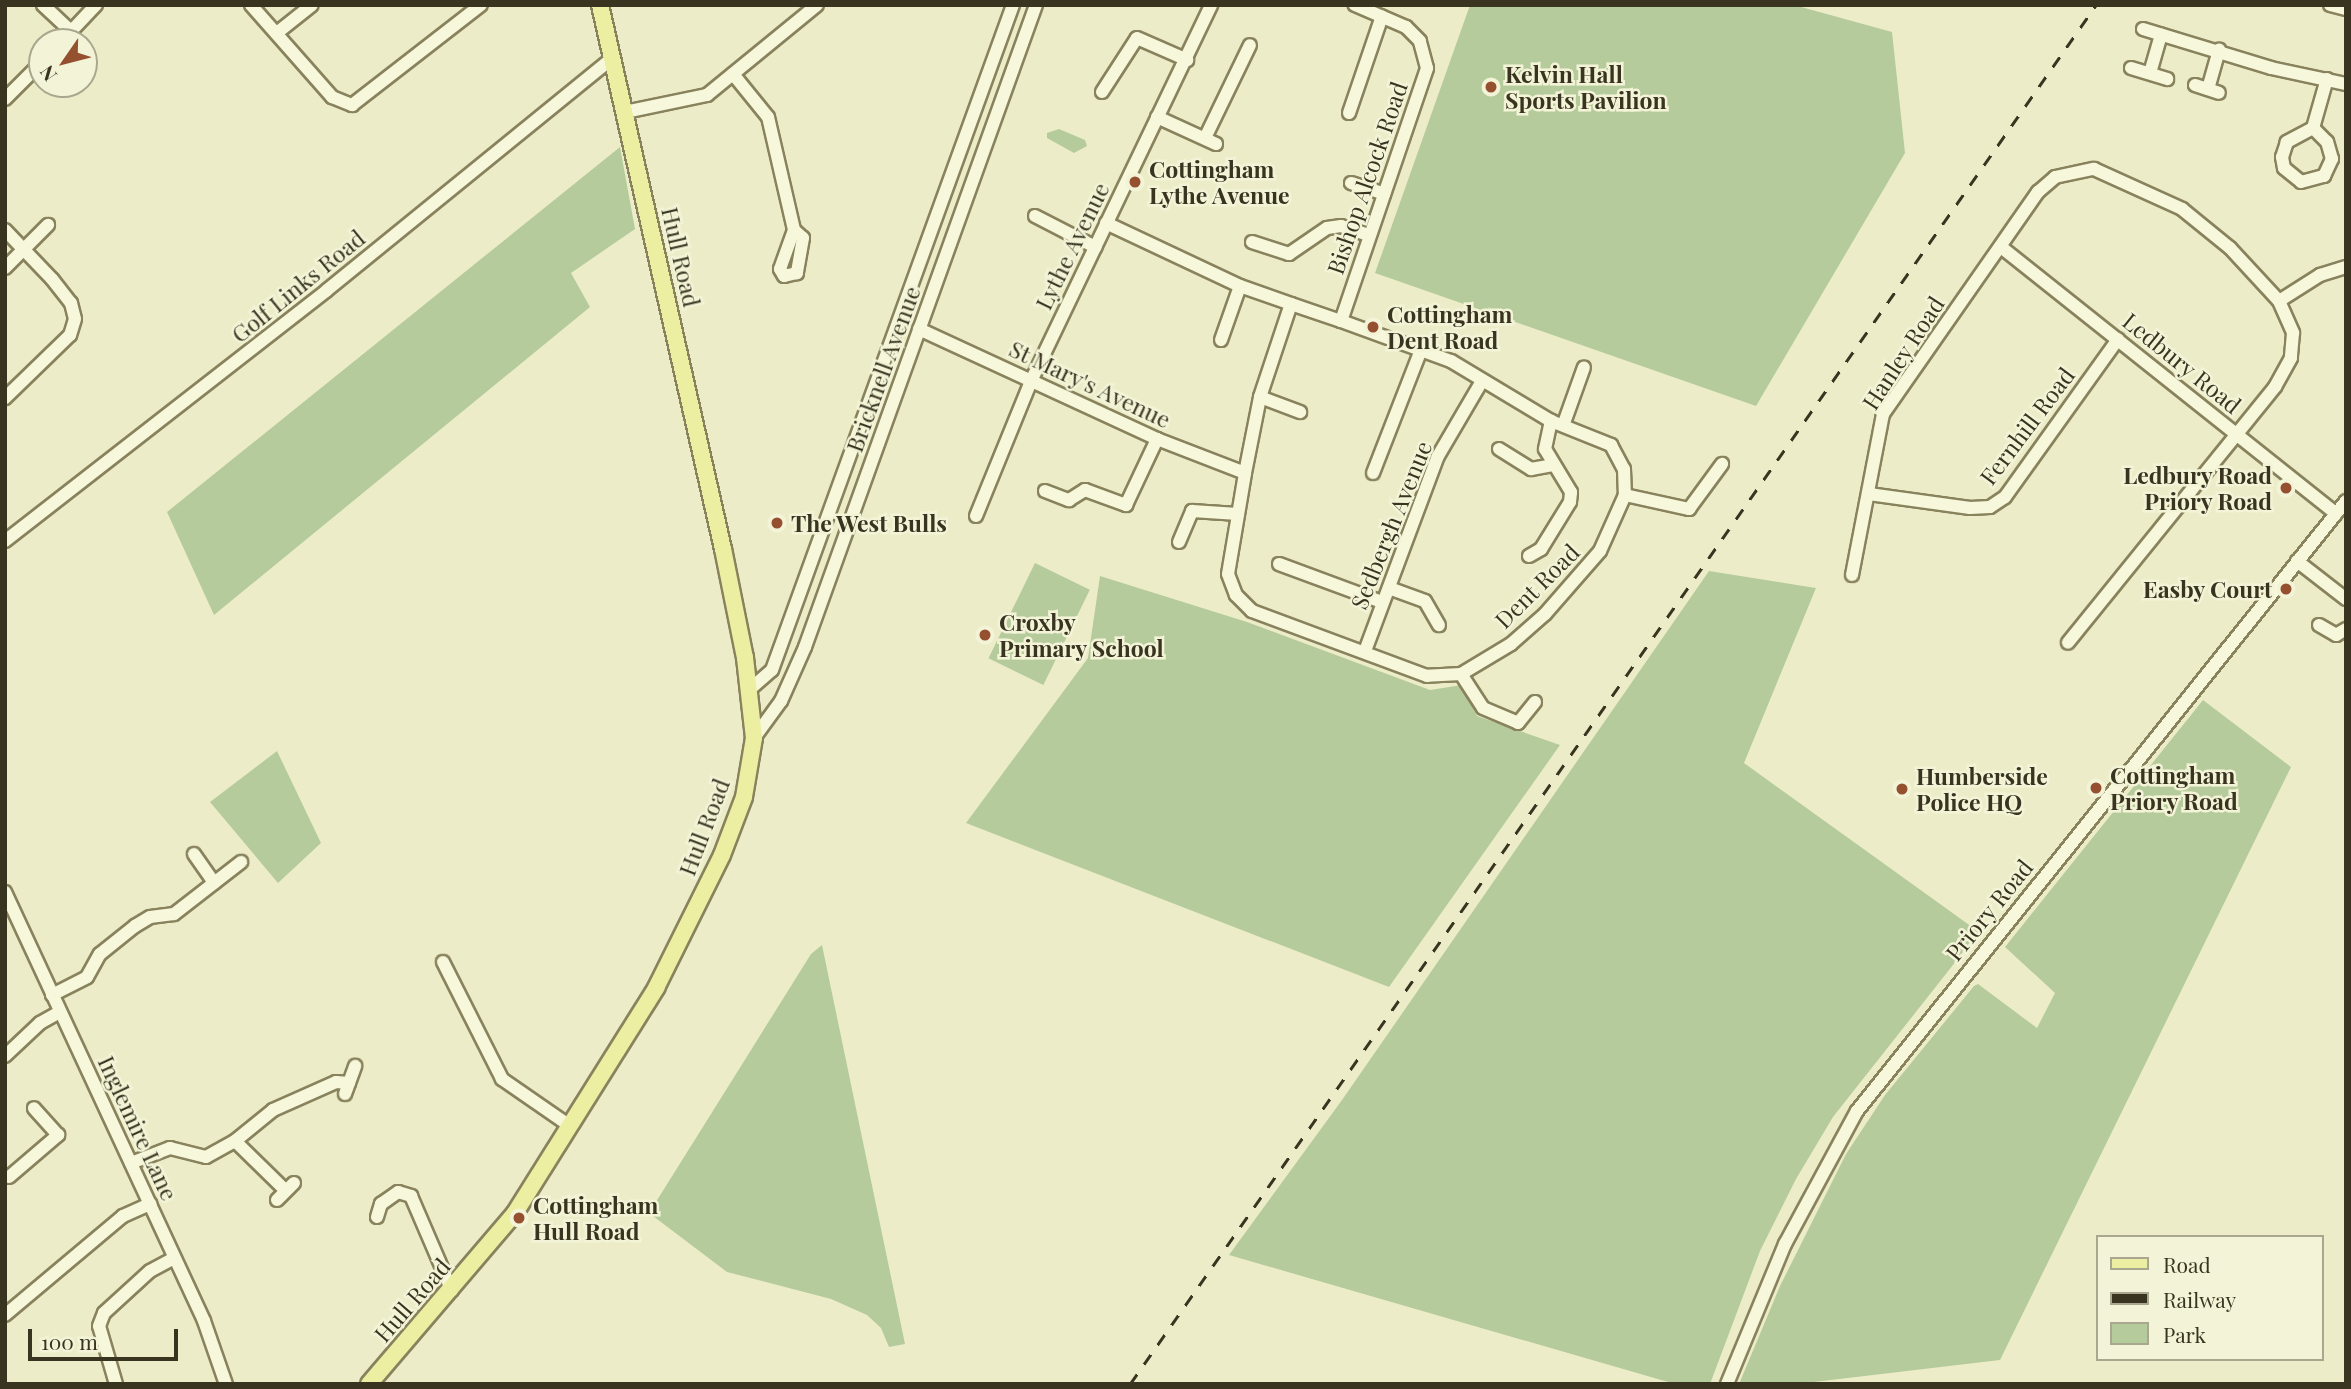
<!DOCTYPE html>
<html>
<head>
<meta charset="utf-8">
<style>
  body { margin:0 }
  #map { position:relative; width:2351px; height:1389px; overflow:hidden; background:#ecedc8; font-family:"Playfair Display",serif }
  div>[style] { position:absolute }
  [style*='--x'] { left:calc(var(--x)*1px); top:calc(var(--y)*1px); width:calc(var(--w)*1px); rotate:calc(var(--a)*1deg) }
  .green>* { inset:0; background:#b6cb9c; transform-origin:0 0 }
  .roads { filter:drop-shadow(2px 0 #88825d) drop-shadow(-2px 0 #88825d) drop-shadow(0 2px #88825d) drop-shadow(0 -2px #88825d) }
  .minor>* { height:12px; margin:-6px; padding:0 6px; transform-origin:6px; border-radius:6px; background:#f7f8db }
  .major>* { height:16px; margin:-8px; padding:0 8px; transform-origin:8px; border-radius:8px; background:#eceea2 }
  .rail>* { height:2.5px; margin-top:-1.25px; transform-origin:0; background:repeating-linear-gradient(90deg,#393420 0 12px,transparent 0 24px) }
  .dots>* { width:19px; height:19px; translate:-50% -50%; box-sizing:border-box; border:4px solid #f3f4d7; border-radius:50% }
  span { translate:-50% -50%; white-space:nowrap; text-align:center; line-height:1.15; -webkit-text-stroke:5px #f3f4d7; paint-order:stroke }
  .poi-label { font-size:23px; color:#393420; font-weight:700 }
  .left { translate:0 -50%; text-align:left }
  .right { translate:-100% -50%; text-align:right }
  .street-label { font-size:23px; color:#393420 }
  .frame { position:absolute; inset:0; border:7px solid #393420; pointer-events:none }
  .legend { position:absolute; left:2096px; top:1235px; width:228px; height:126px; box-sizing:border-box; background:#f3f4d7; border:2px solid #a9a78e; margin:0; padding:9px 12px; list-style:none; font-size:21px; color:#393420 }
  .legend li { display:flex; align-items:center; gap:14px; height:35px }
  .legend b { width:35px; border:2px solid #a9a78e }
  .north { position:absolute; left:28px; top:28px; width:70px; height:70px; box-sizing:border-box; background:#f3f4d7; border:2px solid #a9a78e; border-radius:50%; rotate:235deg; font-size:19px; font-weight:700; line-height:28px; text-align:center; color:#393420 }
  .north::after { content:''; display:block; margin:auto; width:24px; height:32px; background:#955030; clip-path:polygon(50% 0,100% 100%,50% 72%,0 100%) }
  .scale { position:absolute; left:28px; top:1329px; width:150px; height:32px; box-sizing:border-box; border:4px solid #393420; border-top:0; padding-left:9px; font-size:21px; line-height:24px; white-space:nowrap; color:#393420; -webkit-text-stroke:5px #f3f4d7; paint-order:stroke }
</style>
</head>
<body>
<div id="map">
  <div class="green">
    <div style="clip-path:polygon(1470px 5px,1794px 5px,1892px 32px,1905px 153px,1756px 406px,1375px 273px)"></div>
    <div style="clip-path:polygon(1059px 129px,1085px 140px,1087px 146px,1074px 153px,1047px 138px,1047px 133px)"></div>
    <div style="clip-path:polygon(620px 147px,635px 229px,571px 273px,590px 307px,214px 615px,167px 512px)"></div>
    <div style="left:1035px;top:563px;width:61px;height:106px;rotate:26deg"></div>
    <div style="clip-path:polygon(1709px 571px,1816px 588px,1744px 763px,1979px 932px,1833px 1117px,1796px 1179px,1760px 1251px,1710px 1384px,1675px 1384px,1229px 1255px,1342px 1100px)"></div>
    <div style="clip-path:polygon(1100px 576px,1247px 622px,1430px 690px,1462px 685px,1477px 716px,1560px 745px,1389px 987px,966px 823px,1088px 658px)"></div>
    <div style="clip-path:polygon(2203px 700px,2291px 767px,2000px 1360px,1797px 1384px,1739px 1384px,1780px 1286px,1846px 1154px,1885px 1095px,1974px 986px,1978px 984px,2037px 1028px,2055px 993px,2005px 947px)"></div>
    <div style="clip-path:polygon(277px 751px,321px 843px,278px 883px,210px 802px)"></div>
    <div style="clip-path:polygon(822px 945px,905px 1344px,889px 1347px,881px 1328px,867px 1315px,831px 1299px,727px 1272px,649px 1213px,811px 954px)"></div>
  </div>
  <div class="roads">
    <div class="minor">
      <div style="--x:43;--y:5;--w:40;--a:43"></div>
      <div style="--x:251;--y:5;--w:123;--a:48.6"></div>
      <div style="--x:332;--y:97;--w:22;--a:22"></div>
      <div style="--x:352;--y:105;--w:163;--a:-37.8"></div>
      <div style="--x:2330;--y:5;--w:16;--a:14"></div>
      <div style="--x:2143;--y:29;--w:134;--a:16.9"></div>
      <div style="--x:2271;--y:68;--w:77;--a:12"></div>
      <div style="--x:278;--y:32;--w:43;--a:-38.5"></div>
      <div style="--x:61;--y:42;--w:51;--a:-46.6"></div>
      <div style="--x:2131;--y:68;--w:38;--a:17"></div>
      <div style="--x:2150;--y:73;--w:40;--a:-74"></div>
      <div style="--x:733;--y:74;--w:55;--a:50.9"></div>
      <div style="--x:768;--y:117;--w:116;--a:77"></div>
      <div style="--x:794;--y:230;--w:12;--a:42"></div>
      <div style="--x:803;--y:238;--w:36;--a:100"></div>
      <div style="--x:797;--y:273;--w:13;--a:167"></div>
      <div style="--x:784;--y:276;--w:8;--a:-120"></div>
      <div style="--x:780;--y:269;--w:41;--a:-70.3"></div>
      <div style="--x:2195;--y:85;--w:25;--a:18"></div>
      <div style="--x:2208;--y:89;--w:41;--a:-74.2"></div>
      <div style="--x:1102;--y:92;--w:64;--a:-57.1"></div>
      <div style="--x:1137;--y:38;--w:55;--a:23.7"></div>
      <div style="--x:5;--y:99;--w:52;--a:-45"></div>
      <div style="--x:625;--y:112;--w:84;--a:-11.7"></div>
      <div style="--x:707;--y:95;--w:142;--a:-39.3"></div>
      <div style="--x:1349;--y:113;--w:102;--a:-71.2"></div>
      <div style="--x:1157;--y:117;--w:65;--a:24.6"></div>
      <div style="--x:2313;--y:128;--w:30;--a:152"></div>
      <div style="--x:2287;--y:142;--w:16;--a:108"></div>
      <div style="--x:2282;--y:157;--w:11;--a:80"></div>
      <div style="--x:2284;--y:168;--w:22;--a:39"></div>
      <div style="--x:2301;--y:182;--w:24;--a:-15"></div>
      <div style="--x:2324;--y:176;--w:19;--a:-65"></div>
      <div style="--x:2332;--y:159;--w:18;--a:-106"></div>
      <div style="--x:2327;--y:142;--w:20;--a:-135"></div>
      <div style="--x:2313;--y:128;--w:51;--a:-74.1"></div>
      <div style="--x:1205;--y:138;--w:103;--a:-64.2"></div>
      <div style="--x:1351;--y:183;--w:35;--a:18"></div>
      <div style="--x:1035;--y:216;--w:68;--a:27.3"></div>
      <div style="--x:1106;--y:223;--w:148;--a:25.2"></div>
      <div style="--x:1240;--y:286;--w:54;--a:19.4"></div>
      <div style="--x:1291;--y:304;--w:53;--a:18.8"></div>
      <div style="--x:1341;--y:321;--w:117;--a:20"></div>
      <div style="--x:1451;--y:361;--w:117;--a:31"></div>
      <div style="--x:1551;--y:421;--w:65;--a:21.8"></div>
      <div style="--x:1611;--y:445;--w:27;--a:62"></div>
      <div style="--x:1624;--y:469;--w:26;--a:88"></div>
      <div style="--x:1625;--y:495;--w:61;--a:114.1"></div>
      <div style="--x:1600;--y:551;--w:84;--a:131.1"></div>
      <div style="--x:1545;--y:614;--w:45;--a:138.6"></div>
      <div style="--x:1511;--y:644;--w:58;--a:149"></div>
      <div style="--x:1461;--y:674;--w:34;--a:177"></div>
      <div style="--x:1427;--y:676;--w:187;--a:-159.6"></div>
      <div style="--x:1252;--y:611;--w:23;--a:-135"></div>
      <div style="--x:1236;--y:595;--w:22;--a:-111"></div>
      <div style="--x:1228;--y:574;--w:102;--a:-80.4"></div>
      <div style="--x:1245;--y:473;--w:77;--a:-78.8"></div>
      <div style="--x:1260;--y:397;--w:98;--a:-71.6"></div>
      <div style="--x:5;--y:230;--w:68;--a:46.2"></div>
      <div style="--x:52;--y:279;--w:31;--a:52"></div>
      <div style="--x:71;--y:303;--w:16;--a:76"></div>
      <div style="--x:75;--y:319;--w:17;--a:107"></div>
      <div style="--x:70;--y:335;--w:91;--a:135.9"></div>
      <div style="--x:1252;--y:242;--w:39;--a:18"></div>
      <div style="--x:1289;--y:254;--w:46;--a:-34.4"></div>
      <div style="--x:1327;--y:228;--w:14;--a:-8"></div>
      <div style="--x:1341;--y:226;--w:29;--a:18"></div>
      <div style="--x:2001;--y:247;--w:428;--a:38.5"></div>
      <div style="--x:5;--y:268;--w:61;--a:-45"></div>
      <div style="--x:2279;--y:301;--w:49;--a:-32.4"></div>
      <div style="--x:2320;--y:275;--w:27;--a:-17"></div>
      <div style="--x:1341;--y:321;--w:267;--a:-71.2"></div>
      <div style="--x:1427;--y:68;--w:28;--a:-105"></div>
      <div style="--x:1420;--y:41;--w:20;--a:-135"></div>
      <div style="--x:1406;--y:27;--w:56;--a:-156.7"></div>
      <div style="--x:919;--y:329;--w:262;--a:24.8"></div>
      <div style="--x:1157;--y:439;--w:94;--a:21.1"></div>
      <div style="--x:1221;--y:340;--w:57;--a:-70.6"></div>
      <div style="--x:1260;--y:397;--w:43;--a:20.6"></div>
      <div style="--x:1564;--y:423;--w:59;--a:-70.3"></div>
      <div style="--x:1499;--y:449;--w:38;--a:32"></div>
      <div style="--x:1531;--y:469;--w:22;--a:-10"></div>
      <div style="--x:1373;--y:473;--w:132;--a:-68.7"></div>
      <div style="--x:1045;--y:491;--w:26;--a:21"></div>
      <div style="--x:1069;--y:500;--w:19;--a:-32"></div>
      <div style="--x:1085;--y:490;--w:44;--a:20.1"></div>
      <div style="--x:1126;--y:505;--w:73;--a:-64.8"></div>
      <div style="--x:1869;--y:494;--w:102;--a:7.9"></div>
      <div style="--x:1970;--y:508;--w:20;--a:-3"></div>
      <div style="--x:1990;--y:507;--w:18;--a:-34"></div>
      <div style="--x:2005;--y:497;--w:194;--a:-54.4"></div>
      <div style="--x:1625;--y:495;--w:66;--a:12.3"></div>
      <div style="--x:1689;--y:509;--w:56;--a:-53.7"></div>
      <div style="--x:976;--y:516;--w:148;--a:-67.8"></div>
      <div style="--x:1032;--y:379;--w:415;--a:-64.4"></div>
      <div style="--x:5;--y:541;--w:408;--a:-37.9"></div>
      <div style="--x:327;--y:290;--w:367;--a:-39.1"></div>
      <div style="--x:1179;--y:542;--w:34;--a:-67"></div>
      <div style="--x:1192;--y:511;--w:46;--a:3.7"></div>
      <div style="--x:1529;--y:556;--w:14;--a:-30"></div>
      <div style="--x:1541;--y:549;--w:55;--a:-58.3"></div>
      <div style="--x:1570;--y:502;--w:10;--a:-84"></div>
      <div style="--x:1571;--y:492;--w:50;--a:-121.2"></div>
      <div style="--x:1545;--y:449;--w:29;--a:-78"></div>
      <div style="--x:2297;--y:561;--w:62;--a:37.8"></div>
      <div style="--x:1279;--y:564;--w:110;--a:20.3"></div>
      <div style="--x:1852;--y:575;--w:164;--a:-79.1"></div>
      <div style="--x:1883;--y:414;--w:271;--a:-55.1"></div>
      <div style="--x:2038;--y:192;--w:23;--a:-41"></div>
      <div style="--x:2055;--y:177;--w:40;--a:-12"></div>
      <div style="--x:2094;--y:169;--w:97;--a:24.4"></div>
      <div style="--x:2182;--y:209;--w:62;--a:39.1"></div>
      <div style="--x:2230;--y:248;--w:72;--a:47.2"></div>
      <div style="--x:2279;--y:301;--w:35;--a:66"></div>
      <div style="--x:2293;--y:333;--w:25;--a:95"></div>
      <div style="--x:2291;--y:358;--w:33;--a:119"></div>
      <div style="--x:2275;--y:387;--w:329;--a:129"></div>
      <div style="--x:1389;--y:588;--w:38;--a:20"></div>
      <div style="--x:1425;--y:601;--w:28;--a:60"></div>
      <div style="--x:2319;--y:625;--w:20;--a:30"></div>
      <div style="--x:2336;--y:635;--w:12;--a:-31"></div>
      <div style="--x:1365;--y:651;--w:208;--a:-69.5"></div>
      <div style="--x:1438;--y:456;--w:87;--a:-59.6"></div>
      <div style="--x:1461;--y:674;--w:40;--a:57.1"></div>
      <div style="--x:1483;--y:708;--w:38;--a:23"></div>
      <div style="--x:1518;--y:723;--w:27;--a:-51"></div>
      <div style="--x:749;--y:690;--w:30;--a:-41"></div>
      <div style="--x:772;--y:670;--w:707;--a:-70.08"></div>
      <div style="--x:754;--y:738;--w:46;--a:-53.9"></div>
      <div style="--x:781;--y:701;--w:59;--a:-66"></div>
      <div style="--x:805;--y:647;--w:682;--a:-70.21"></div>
      <div style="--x:194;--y:854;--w:35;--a:55"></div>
      <div style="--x:5;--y:892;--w:473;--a:65.1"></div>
      <div style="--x:204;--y:1321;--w:67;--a:70.8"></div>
      <div style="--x:443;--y:962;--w:131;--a:63.2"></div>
      <div style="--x:502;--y:1079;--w:83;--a:34.7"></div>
      <div style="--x:52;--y:995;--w:39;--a:-27"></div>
      <div style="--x:87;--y:977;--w:26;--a:-61"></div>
      <div style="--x:100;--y:954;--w:45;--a:-38.7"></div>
      <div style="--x:135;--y:926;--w:17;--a:-31"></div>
      <div style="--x:150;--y:917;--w:24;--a:-7"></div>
      <div style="--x:174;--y:914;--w:85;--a:-37.8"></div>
      <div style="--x:5;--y:1056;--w:48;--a:-43.3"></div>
      <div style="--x:40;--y:1023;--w:23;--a:-29"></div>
      <div style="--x:345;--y:1094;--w:30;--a:-70"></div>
      <div style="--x:235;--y:1141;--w:69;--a:44.4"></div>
      <div style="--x:131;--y:1163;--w:42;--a:-21"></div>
      <div style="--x:170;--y:1148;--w:37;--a:14"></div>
      <div style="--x:206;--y:1157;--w:33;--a:-29"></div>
      <div style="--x:235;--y:1141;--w:49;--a:-39.2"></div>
      <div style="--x:273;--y:1110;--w:69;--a:-24"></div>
      <div style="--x:336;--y:1082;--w:13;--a:4"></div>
      <div style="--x:9;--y:1177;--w:65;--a:-40.6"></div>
      <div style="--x:58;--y:1135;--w:36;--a:-132"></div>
      <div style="--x:277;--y:1200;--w:24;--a:-45"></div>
      <div style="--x:377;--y:1217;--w:14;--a:-73"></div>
      <div style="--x:381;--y:1204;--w:21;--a:-35"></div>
      <div style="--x:398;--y:1192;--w:14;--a:17"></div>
      <div style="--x:411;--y:1196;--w:103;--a:66.7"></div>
      <div style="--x:5;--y:1315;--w:154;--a:-40"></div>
      <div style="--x:123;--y:1216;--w:30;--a:-24"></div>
      <div style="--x:116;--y:1384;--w:60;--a:-106.3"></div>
      <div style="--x:99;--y:1326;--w:14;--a:-69"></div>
      <div style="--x:104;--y:1313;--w:62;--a:-42.4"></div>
      <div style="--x:150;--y:1271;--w:27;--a:-28"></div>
      <div style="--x:1727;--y:1384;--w:152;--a:-67.5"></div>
      <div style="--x:1785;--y:1244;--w:151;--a:-61.6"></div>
      <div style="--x:1857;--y:1111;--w:782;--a:-51.28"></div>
    </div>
    <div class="major">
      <div style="--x:369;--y:1384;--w:225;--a:-49.5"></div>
      <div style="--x:515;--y:1213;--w:266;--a:-57.9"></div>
      <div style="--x:656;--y:988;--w:148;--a:-63.6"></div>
      <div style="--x:722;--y:855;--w:62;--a:-69.2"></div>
      <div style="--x:744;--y:797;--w:60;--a:-80.4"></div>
      <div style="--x:754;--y:738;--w:81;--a:-96.4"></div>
      <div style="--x:745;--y:658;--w:111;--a:-101.4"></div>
      <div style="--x:723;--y:549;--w:558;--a:-102.74"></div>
    </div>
  </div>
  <div class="rail">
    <div style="--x:1130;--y:1384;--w:1684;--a:-54.99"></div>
  </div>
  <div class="dots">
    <div style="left:1491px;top:87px;background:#955030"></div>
    <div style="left:1135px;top:182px;background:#955030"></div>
    <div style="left:1373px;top:327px;background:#955030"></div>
    <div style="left:2286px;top:488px;background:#955030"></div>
    <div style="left:777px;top:523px;background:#955030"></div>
    <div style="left:2286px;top:589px;background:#955030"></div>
    <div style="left:985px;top:635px;background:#955030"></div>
    <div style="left:2096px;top:788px;background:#955030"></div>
    <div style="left:1902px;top:789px;background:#955030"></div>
    <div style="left:519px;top:1218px;background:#955030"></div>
  </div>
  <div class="poi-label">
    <span class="left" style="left:1505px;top:87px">Kelvin Hall<br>Sports Pavilion</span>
    <span class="left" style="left:1149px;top:182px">Cottingham<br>Lythe Avenue</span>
    <span class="left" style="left:1387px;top:327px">Cottingham<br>Dent Road</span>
    <span class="right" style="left:2272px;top:488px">Ledbury Road<br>Priory Road</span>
    <span class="left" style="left:791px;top:523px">The West Bulls</span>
    <span class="right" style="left:2272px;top:589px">Easby Court</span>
    <span class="left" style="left:999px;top:635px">Croxby<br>Primary School</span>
    <span class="left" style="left:2110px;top:788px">Cottingham<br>Priory Road</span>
    <span class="left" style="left:1916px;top:789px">Humberside<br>Police HQ</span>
    <span class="left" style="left:533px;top:1218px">Cottingham<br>Hull Road</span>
  </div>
  <div class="street-label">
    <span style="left:1367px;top:178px;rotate:-71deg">Bishop Alcock Road</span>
    <span style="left:1072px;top:246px;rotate:-64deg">Lythe Avenue</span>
    <span style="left:681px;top:257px;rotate:77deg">Hull Road</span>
    <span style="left:298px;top:286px;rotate:-39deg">Golf Links Road</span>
    <span style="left:1903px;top:353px;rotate:-57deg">Hanley Road</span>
    <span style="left:2182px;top:363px;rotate:39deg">Ledbury Road</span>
    <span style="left:883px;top:369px;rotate:-70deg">Bricknell Avenue</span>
    <span style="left:1090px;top:384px;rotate:25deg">St Mary's Avenue</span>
    <span style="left:2027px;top:426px;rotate:-53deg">Fernhill Road</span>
    <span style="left:1391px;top:525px;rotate:-68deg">Sedbergh Avenue</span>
    <span style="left:1537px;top:586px;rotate:-45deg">Dent Road</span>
    <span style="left:704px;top:827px;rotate:-69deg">Hull Road</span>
    <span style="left:1989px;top:910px;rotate:-51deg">Priory Road</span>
    <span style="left:138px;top:1128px;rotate:65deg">Inglemire Lane</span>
    <span style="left:412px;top:1300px;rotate:-49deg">Hull Road</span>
  </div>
  <div class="frame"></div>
  <ul class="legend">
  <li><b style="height:9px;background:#eceea2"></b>Road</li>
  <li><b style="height:9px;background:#393420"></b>Railway</li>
  <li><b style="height:19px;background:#b6cb9c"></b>Park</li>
  </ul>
  <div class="north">N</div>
  <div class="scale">100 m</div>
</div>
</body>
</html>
